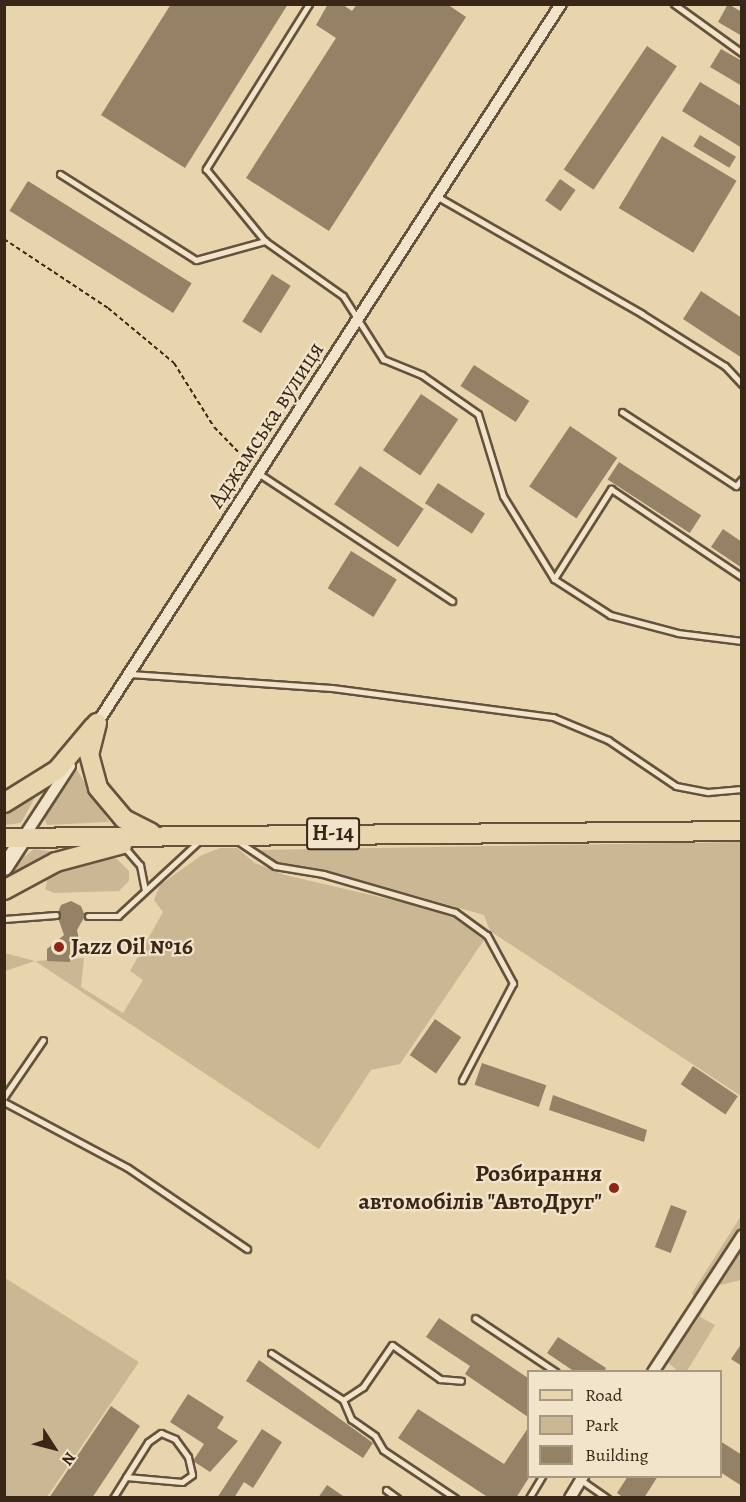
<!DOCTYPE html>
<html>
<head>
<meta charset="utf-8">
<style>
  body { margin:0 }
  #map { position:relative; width:746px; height:1502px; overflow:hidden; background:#e9d5ad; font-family:Alegreya,serif }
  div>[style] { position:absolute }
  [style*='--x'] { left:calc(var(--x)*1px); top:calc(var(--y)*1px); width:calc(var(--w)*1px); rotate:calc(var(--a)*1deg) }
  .green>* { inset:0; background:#cbb794 }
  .building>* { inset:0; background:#958165; transform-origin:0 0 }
  .path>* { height:2px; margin-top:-1px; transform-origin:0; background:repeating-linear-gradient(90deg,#392617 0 4.5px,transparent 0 7.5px) }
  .roads { filter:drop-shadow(2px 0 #65523c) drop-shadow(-2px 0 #65523c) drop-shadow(0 2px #65523c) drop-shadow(0 -2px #65523c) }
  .service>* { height:5px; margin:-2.5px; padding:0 2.5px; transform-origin:2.5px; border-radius:2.5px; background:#f1e4ca }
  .minor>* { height:10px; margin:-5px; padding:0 5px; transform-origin:5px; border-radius:5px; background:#f1e4ca }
  .secondary>* { height:15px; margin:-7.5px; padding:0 7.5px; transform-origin:7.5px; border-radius:7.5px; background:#f1e4ca }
  .primary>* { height:18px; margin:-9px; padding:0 9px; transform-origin:9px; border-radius:9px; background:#e9d5ad }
  .dots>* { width:16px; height:16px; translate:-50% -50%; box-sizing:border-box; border:3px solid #f1e4ca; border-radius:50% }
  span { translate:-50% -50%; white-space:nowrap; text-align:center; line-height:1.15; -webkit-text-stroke:4.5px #f1e4ca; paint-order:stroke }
  .shield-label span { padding:2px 4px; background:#f1e4ca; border:2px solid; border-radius:4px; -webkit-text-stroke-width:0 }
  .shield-label { font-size:22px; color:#392617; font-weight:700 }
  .street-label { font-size:24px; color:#392617 }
  .poi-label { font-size:24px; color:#392617; font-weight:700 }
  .left { translate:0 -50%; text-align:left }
  .right { translate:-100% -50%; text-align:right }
  .frame { position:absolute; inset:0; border:6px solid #392617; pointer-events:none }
  .legend { position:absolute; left:527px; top:1370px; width:195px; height:108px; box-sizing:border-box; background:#f1e4ca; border:2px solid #a79882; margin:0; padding:8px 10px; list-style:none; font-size:18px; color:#392617 }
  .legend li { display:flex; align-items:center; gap:12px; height:30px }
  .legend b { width:30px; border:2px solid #a79882 }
  .north { position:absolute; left:24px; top:1418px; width:60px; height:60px; -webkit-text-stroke:4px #f1e4ca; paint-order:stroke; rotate:126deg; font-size:16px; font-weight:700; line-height:24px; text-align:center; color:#392617 }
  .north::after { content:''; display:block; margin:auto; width:21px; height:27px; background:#392617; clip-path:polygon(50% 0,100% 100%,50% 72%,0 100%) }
</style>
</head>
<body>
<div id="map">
  <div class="green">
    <div style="clip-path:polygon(77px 770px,109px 822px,47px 825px,44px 818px)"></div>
    <div style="clip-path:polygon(39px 790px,21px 823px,5px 825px,5px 809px)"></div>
    <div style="clip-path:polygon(741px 842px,741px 1096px,490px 931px,484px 915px,332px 872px,276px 863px,254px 850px)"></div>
    <div style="clip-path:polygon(220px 848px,237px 848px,255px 863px,285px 875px,427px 908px,454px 918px,484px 940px,400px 1064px,371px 1070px,319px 1149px,35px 961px,5px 971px,5px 953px,35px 961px,84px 958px,81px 987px,123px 1013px,143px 980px,130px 971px,163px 912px,154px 900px,160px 885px,202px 855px)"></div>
    <div style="clip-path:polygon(34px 849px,56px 852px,11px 877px,20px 860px)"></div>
    <div style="clip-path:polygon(105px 856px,117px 859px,129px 871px,129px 881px,119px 891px,54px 893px,45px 889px,49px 873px)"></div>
    <div style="clip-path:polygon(741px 1216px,741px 1227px,695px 1301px,692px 1293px)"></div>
    <div style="clip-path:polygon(741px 1241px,741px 1280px,716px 1286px,700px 1317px,715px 1325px,687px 1371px,678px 1371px,666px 1361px)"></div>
    <div style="clip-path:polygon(5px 1278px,139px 1362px,47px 1497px,5px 1497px)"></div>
  </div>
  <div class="building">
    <div style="clip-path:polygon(171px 4px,288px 4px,185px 168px,101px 115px)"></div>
    <div style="clip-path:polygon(328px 4px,342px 4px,352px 11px,357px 4px,447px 4px,466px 17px,329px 231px,246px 178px,336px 38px,316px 25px)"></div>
    <div style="clip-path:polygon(728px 4px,742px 12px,742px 36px,718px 22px)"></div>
    <div style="left:647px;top:46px;width:36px;height:149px;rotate:34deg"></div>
    <div style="clip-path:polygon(721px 49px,742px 61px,742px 86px,710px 67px)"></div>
    <div style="clip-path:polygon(700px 82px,742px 107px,742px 148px,682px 111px)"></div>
    <div style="left:700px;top:135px;width:42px;height:13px;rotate:31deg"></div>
    <div style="left:662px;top:136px;width:87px;height:84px;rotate:31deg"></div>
    <div style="left:560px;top:179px;width:19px;height:26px;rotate:35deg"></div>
    <div style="left:28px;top:181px;width:193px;height:35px;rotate:32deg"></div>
    <div style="left:272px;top:274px;width:22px;height:56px;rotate:32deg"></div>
    <div style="clip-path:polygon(701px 291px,742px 318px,742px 358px,683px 319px)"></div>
    <div style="left:474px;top:365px;width:66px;height:25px;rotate:33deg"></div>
    <div style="left:421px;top:394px;width:45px;height:68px;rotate:34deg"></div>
    <div style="left:570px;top:426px;width:57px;height:73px;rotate:34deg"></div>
    <div style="left:619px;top:462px;width:98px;height:21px;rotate:33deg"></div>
    <div style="left:360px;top:466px;width:77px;height:46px;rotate:34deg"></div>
    <div style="left:438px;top:483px;width:56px;height:24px;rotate:33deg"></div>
    <div style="clip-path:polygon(723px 529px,742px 542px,742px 568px,711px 547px)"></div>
    <div style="left:351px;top:551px;width:54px;height:44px;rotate:32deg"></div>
    <div style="clip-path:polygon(71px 901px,81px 906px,85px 916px,77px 930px,80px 944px,70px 943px,70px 962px,47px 961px,47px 949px,64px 935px,57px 915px,61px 905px)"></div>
    <div style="left:435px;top:1019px;width:32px;height:44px;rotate:35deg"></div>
    <div style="left:482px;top:1063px;width:68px;height:23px;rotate:19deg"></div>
    <div style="left:693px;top:1066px;width:54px;height:22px;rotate:34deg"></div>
    <div style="clip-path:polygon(553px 1095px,647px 1130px,644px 1142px,549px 1110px)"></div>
    <div style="left:671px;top:1205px;width:17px;height:45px;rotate:21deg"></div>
    <div style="clip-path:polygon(439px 1318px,528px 1378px,528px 1417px,465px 1374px,470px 1366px,426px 1337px)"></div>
    <div style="clip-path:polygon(558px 1337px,606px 1368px,604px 1372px,575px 1372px,547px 1353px)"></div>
    <div style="clip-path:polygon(742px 1343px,742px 1366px,731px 1359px)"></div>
    <div style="clip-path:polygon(259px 1360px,373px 1443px,363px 1458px,246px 1381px)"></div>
    <div style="clip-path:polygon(188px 1394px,224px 1417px,217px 1428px,238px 1441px,210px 1472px,193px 1461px,204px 1444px,170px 1422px)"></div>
    <div style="clip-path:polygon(111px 1406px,140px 1426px,92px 1498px,49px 1498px)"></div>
    <div style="clip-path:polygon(418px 1409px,504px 1464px,528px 1428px,530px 1476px,516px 1498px,489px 1498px,398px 1438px)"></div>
    <div style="clip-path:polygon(262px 1429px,282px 1442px,253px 1488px,244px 1482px,234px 1498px,217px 1498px)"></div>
    <div style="clip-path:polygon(720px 1441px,742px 1455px,742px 1486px,720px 1472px)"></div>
    <div style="clip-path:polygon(628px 1476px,658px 1476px,644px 1498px,624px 1498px,617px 1493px)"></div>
    <div style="clip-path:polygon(327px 1485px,346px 1498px,318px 1498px)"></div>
  </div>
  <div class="path">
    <div style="--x:4;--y:239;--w:125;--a:33.6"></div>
    <div style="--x:108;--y:308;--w:86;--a:39.8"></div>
    <div style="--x:174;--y:363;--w:75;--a:58"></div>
    <div style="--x:214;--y:427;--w:53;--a:45.8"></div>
  </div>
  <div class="roads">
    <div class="service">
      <div style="--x:309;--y:4;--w:195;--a:122"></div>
      <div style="--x:206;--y:169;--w:93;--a:50.7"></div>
      <div style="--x:265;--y:241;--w:95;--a:35.2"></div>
      <div style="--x:343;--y:296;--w:75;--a:57.6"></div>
      <div style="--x:383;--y:359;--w:42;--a:22.3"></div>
      <div style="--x:422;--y:375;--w:68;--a:34.9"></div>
      <div style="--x:478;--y:414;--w:86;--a:73"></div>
      <div style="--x:503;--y:496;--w:97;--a:58.4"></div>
      <div style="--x:554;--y:579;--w:67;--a:32.7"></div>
      <div style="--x:610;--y:615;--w:70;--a:14.8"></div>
      <div style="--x:678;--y:633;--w:64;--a:7.1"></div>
      <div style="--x:674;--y:4;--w:84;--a:35.8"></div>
      <div style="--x:60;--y:174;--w:161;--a:32.3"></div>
      <div style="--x:196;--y:260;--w:72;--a:-15.4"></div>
      <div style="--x:438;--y:197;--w:235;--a:29.8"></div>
      <div style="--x:642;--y:314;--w:98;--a:32.1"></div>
      <div style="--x:725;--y:366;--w:25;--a:47"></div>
      <div style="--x:622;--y:412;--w:136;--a:33"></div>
      <div style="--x:736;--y:486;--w:9;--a:-49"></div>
      <div style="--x:261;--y:475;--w:229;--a:33.4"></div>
      <div style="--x:554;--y:579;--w:107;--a:-57.7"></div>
      <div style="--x:611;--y:489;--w:158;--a:33.9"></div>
      <div style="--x:130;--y:674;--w:202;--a:4"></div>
      <div style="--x:332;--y:688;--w:223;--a:7.5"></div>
      <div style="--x:553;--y:717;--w:60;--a:22.7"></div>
      <div style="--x:608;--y:740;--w:82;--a:34.1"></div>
      <div style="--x:676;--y:786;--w:33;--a:11"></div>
      <div style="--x:708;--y:792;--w:34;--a:-5"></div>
      <div style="--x:239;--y:842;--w:43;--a:33.7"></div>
      <div style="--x:275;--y:866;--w:49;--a:9.5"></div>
      <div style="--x:323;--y:874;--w:137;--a:16.1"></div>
      <div style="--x:455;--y:912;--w:39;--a:36"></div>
      <div style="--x:487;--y:935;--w:55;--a:61.6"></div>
      <div style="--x:513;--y:983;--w:110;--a:117.7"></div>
      <div style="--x:125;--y:848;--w:23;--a:49"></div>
      <div style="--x:140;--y:865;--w:25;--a:79"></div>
      <div style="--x:88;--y:916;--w:30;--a:0"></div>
      <div style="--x:118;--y:916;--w:110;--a:-42.8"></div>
      <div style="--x:4;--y:919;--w:52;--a:-4.4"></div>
      <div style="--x:4;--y:1097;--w:69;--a:-55.6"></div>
      <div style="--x:4;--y:1102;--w:140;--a:28"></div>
      <div style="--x:128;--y:1168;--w:144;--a:34.2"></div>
      <div style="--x:475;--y:1318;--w:97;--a:33.7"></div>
      <div style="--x:271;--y:1353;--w:86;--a:33.1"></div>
      <div style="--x:343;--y:1400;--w:21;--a:67"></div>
      <div style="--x:351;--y:1419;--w:29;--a:35"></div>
      <div style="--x:375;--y:1436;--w:16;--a:60"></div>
      <div style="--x:383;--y:1450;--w:87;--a:33.7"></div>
      <div style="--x:343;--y:1400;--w:24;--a:-33"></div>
      <div style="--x:363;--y:1387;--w:51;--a:-55.4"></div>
      <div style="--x:392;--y:1345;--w:59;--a:35.3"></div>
      <div style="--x:440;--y:1379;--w:21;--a:5"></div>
      <div style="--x:581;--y:1480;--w:32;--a:35"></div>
      <div style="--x:386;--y:1490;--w:14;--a:36"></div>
      <div style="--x:113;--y:1498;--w:25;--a:-58"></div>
      <div style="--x:126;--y:1477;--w:41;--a:-57.8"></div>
      <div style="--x:148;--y:1442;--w:16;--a:-35"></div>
      <div style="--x:161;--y:1433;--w:15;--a:23"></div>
      <div style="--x:175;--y:1439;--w:22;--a:54"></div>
      <div style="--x:188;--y:1457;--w:18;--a:77"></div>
      <div style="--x:192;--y:1475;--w:12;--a:145"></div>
      <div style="--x:182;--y:1482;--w:56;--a:-174.9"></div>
      <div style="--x:529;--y:1498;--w:26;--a:-59"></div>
    </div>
    <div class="minor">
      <div style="--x:94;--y:728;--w:862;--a:-57.18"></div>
      <div style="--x:23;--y:838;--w:86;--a:-56.9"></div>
      <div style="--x:653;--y:1372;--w:163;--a:-56.8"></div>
      <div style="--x:570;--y:1498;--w:26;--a:-59"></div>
    </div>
    <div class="secondary">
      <div style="--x:4;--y:867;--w:35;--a:-57"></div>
    </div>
    <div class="primary">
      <div style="--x:97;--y:723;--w:32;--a:104"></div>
      <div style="--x:89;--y:754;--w:35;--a:75"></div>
      <div style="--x:98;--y:788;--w:40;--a:50"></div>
      <div style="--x:124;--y:819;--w:30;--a:27"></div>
      <div style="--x:4;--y:803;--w:62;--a:-31.9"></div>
      <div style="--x:57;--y:770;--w:57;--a:-49.9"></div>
      <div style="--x:4;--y:838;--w:738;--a:-0.54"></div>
      <div style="--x:4;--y:890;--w:59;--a:-28.3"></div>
      <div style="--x:56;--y:862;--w:69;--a:-15"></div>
    </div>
  </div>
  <div class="dots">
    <div style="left:59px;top:947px;background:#8f2418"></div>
    <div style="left:614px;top:1188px;background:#8f2418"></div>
  </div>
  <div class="shield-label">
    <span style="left:333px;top:834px">Н-14</span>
  </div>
  <div class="street-label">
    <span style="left:266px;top:425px;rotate:-57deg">Аджамська вулиця</span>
  </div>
  <div class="poi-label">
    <span class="left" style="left:71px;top:947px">Jazz Oil №16</span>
    <span class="right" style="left:602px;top:1188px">Розбирання<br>автомобілів "АвтоДруг"</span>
  </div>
  <div class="frame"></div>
  <ul class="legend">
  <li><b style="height:8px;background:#e9d5ad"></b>Road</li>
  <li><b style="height:16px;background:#cbb794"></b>Park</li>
  <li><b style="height:16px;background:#958165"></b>Building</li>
  </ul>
  <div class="north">N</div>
</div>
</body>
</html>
